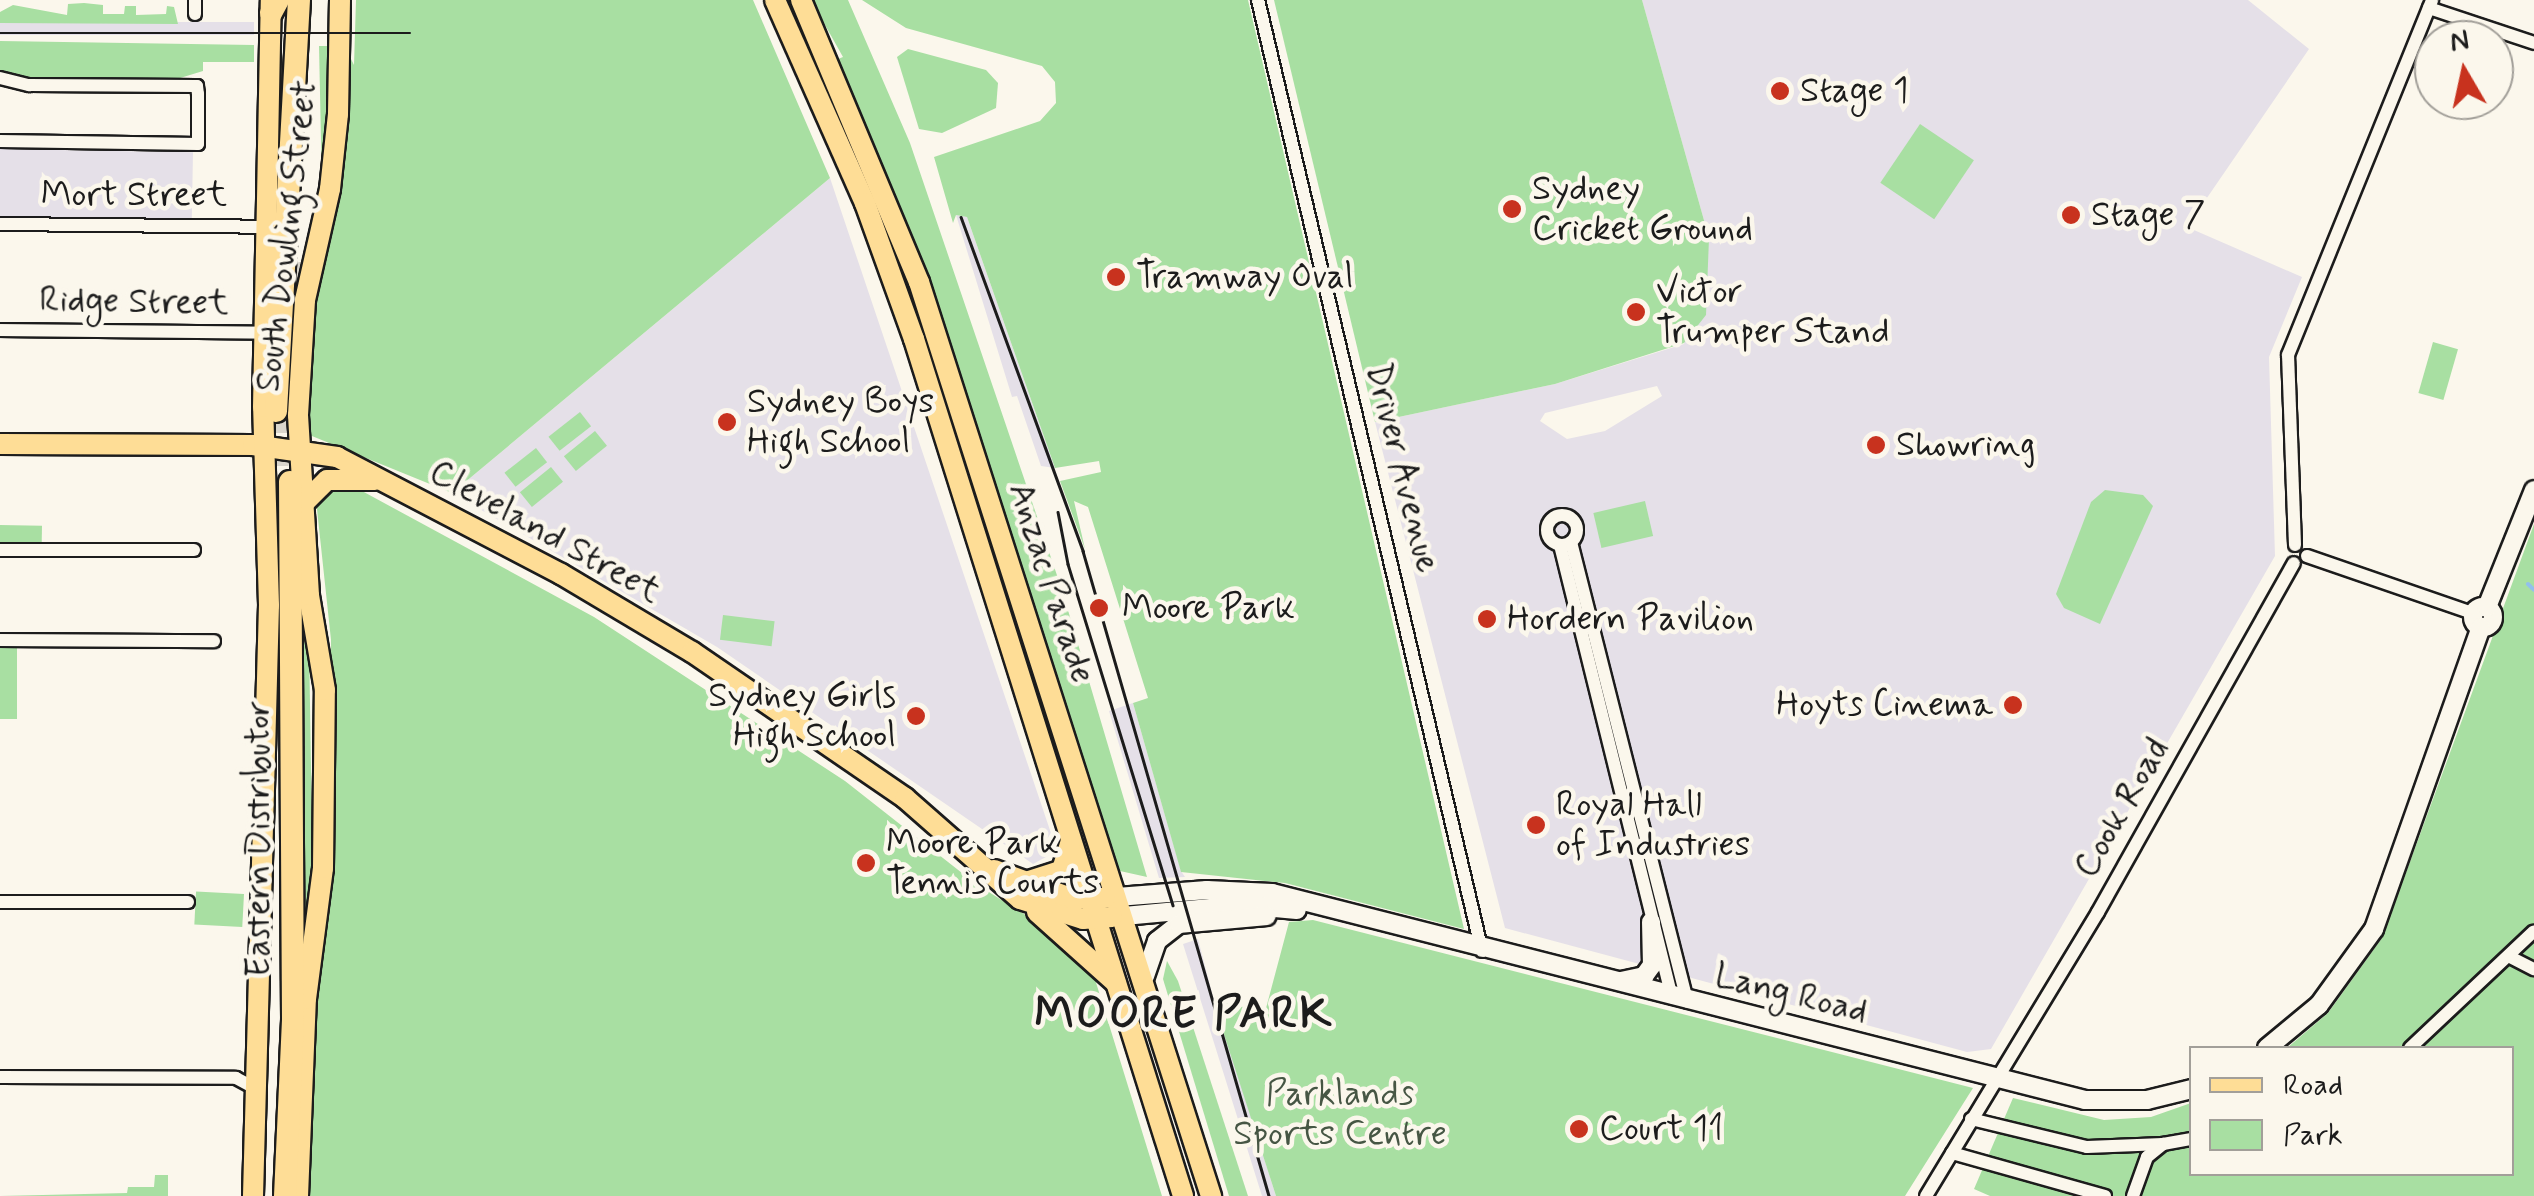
<!DOCTYPE html>
<html>
<head>
<meta charset="utf-8">
<style>
  body { margin:0 }
  #map { position:relative; width:2534px; height:1196px; overflow:hidden; background:#fbf7ec; font-family:Mynerve,sans-serif }
  div>[style] { position:absolute }
  [style*='--x'] { left:calc(var(--x)*1px); top:calc(var(--y)*1px); width:calc(var(--w)*1px); rotate:calc(var(--a)*1deg) }
  .built>* { inset:0; background:#e5e0e8; transform-origin:0 0 }
  .green>* { inset:0; background:#a8dfa2; transform-origin:0 0 }
  .stream>* { height:4px; margin:-2px; padding:0 2px; transform-origin:2px; border-radius:2px; background:#92c0ec }
  .highway-tunnel>* { height:22px; margin-top:-11px; transform-origin:0; background:repeating-linear-gradient(90deg,#dad6cd 0 22px,transparent 0 33px) }
  .roads { filter:drop-shadow(2px 0 #1c1c1c) drop-shadow(-2px 0 #1c1c1c) drop-shadow(0 2px #1c1c1c) drop-shadow(0 -2px #1c1c1c) }
  .street>* { height:12px; margin:-6px; padding:0 6px; transform-origin:6px; border-radius:6px; background:#fbf7ec }
  .street>.ring { margin:-6px; padding:0; box-sizing:content-box; background:none; border:12px solid #fbf7ec; border-radius:50% }
  .secondary>* { height:18px; margin:-9px; padding:0 9px; transform-origin:9px; border-radius:9px; background:#fbf7ec }
  .secondary>.ring { margin:-9px; padding:0; box-sizing:content-box; background:none; border:18px solid #fbf7ec; border-radius:50% }
  .primary>* { height:20px; margin:-10px; padding:0 10px; transform-origin:10px; border-radius:10px; background:#fedd96 }
  .highway>* { height:22px; margin:-11px; padding:0 11px; transform-origin:11px; border-radius:11px; background:#fedd96 }
  .tram>* { height:2.5px; margin:-1.25px; padding:0 1.25px; transform-origin:1.25px; border-radius:1.25px; background:#1c1c1c }
  .dots>* { width:28px; height:28px; translate:-50% -50%; box-sizing:border-box; border:5px solid #fbf7ec; border-radius:50% }
  span { translate:-50% -50%; white-space:nowrap; text-align:center; line-height:1.15; -webkit-text-stroke:9px #fbf7ec; paint-order:stroke }
  .poi-label { font-size:35px; color:#1c1c1c }
  .left { translate:0 -50%; text-align:left }
  .right { translate:-100% -50%; text-align:right }
  .street-label { font-size:35px; color:#1c1c1c }
  .park-label { font-size:35px; color:#465644 }
  .district-label { font-size:45px; color:#1c1c1c; font-weight:700; letter-spacing:2.5px }
  .legend { position:absolute; left:2189px; top:1046px; width:325px; height:130px; box-sizing:border-box; background:#fbf7ec; border:2px solid #a29f99; margin:0; padding:12px 18px; list-style:none; font-size:30px; color:#1c1c1c }
  .legend li { display:flex; align-items:center; gap:20px; height:50px }
  .legend b { width:50px; border:2px solid #a29f99 }
  .north { position:absolute; left:2414px; top:20px; width:100px; height:100px; box-sizing:border-box; background:#fbf7ec; border:2px solid #a29f99; border-radius:50%; rotate:351deg; font-size:28px; font-weight:700; line-height:40px; text-align:center; color:#1c1c1c }
  .north::after { content:''; display:block; margin:auto; width:35px; height:45px; background:#c8321e; clip-path:polygon(50% 0,100% 100%,50% 72%,0 100%) }
</style>
</head>
<body>
<div id="map">
  <div class="built">
    <div style="clip-path:polygon(evenodd,1642px 0,2248px 0,2309px 49px,2187px 227px,2302px 277px,2269px 357px,2275px 556px,1991px 1049px,1967px 1052px,1505px 928px,1375px 422px,1555px 384px,1684px 344px,1709px 238px,1642px 0,1657px 386px,1662px 396px,1605px 431px,1567px 439px,1540px 421px,1545px 413px,1657px 386px)"></div>
    <div style="left:254px;top:22px;width:13px;height:254px;rotate:90deg"></div>
    <div style="left:0;top:149px;width:193px;height:69px;rotate:1deg"></div>
    <div style="clip-path:polygon(830px 178px,1057px 851px,1033px 864px,717px 647px,452px 493px)"></div>
    <div style="clip-path:polygon(956px 215px,967px 217px,1055px 468px,1041px 466px,1017px 396px,1012px 397px)"></div>
    <div style="clip-path:polygon(1133px 703px,1181px 871px,1185px 877px,1159px 878px,1109px 711px)"></div>
    <div style="clip-path:polygon(1198px 939px,1213px 997px,1276px 1196px,1262px 1196px,1183px 944px)"></div>
  </div>
  <div class="green">
    <div style="clip-path:polygon(356px 0,753px 0,830px 178px,452px 493px,307px 434px,314px 290px,346px 135px,347px 51px,354px 65px)"></div>
    <div style="clip-path:polygon(811px 0,848px 0,910px 143px,1062px 590px,1147px 877px,1120px 871px,1113px 855px,927px 275px,838px 59px,843px 57px)"></div>
    <div style="clip-path:polygon(862px 0,1248px 0,1464px 929px,1285px 883px,1181px 872px,1133px 703px,1148px 698px,1088px 507px,1074px 501px,1085px 549px,1060px 481px,1101px 472px,1099px 461px,1055px 468px,967px 217px,956px 215px,953px 223px,934px 157px,1040px 121px,1056px 103px,1055px 82px,1042px 66px,906px 28px)"></div>
    <div style="clip-path:polygon(1274px 0,1642px 0,1709px 238px,1706px 315px,1684px 343px,1555px 384px,1375px 422px)"></div>
    <div style="clip-path:polygon(84px 3px,103px 5px,103px 14px,124px 14px,125px 6px,136px 6px,136px 15px,166px 14px,167px 6px,174px 7px,178px 24px,0 23px,0 12px,13px 5px,67px 15px,68px 4px)"></div>
    <div style="clip-path:polygon(0 41px,254px 45px,254px 62px,203px 62px,203px 71px,167px 82px,25px 79px,0 71px)"></div>
    <div style="clip-path:polygon(319px 46px,328px 46px,331px 91px,322px 188px)"></div>
    <div style="clip-path:polygon(908px 49px,986px 70px,998px 83px,996px 108px,942px 133px,919px 129px,897px 57px)"></div>
    <div style="left:1920px;top:124px;width:65px;height:71px;rotate:34deg"></div>
    <div style="left:2433px;top:342px;width:26px;height:53px;rotate:16deg"></div>
    <div style="left:580px;top:412px;width:18px;height:40px;rotate:52deg"></div>
    <div style="left:595px;top:431px;width:19px;height:40px;rotate:51deg"></div>
    <div style="left:536px;top:448px;width:18px;height:40px;rotate:52deg"></div>
    <div style="left:551px;top:467px;width:19px;height:40px;rotate:51deg"></div>
    <div style="clip-path:polygon(351px 485px,594px 617px,845px 781px,976px 884px,1037px 922px,1081px 934px,1162px 1196px,306px 1196px,316px 975px,331px 896px,331px 640px,316px 500px,325px 488px)"></div>
    <div style="clip-path:polygon(2105px 490px,2143px 495px,2153px 506px,2100px 624px,2064px 608px,2056px 594px,2091px 502px)"></div>
    <div style="left:1645px;top:501px;width:36px;height:53px;rotate:77deg"></div>
    <div style="clip-path:polygon(2534px 524px,2534px 1196px,1990px 1196px,1974px 1189px,2013px 1098px,2104px 1120px,2151px 1117px,2191px 1103px,2192px 1174px,2512px 1174px,2512px 1048px,2287px 1048px,2328px 1013px,2382px 938px)"></div>
    <div style="left:0;top:525px;width:42px;height:22px;rotate:1deg"></div>
    <div style="left:723px;top:615px;width:52px;height:25px;rotate:7deg"></div>
    <div style="clip-path:polygon(309px 642px,313px 891px,300px 963px,302px 643px)"></div>
    <div style="left:0;top:648px;width:17px;height:71px"></div>
    <div style="left:244px;top:894px;width:33px;height:48px;rotate:93deg"></div>
    <div style="clip-path:polygon(1313px 920px,1973px 1088px,1905px 1196px,1276px 1196px,1213px 1000px,1265px 1012px,1289px 922px)"></div>
    <div style="clip-path:polygon(1167px 961px,1178px 981px,1248px 1196px,1229px 1196px,1163px 979px)"></div>
    <div style="clip-path:polygon(155px 1175px,168px 1175px,168px 1196px,0 1196px,127px 1193px,128px 1187px,154px 1187px)"></div>
  </div>
  <div class="stream">
    <div style="--x:2528;--y:584;--w:8;--a:45"></div>
  </div>
  <div class="highway-tunnel">
    <div style="--x:276;--y:411;--w:210;--a:88.9"></div>
    <div style="--x:289;--y:416;--w:160;--a:-85.7"></div>
  </div>
  <div class="roads">
    <div class="street">
      <div style="--x:1258;--y:0;--w:977;--a:76.75"></div>
      <div style="--x:2429;--y:8;--w:111;--a:18.4"></div>
      <div style="--x:195;--y:14;--w:14;--a:-90"></div>
      <div style="--x:0;--y:78;--w:30;--a:14"></div>
      <div style="--x:29;--y:85;--w:168;--a:0.3"></div>
      <div style="--x:197;--y:86;--w:8;--a:83"></div>
      <div style="--x:198;--y:94;--w:50;--a:90"></div>
      <div style="--x:198;--y:144;--w:198;--a:-179.1"></div>
      <div style="--x:0;--y:224;--w:268;--a:0.6"></div>
      <div style="--x:0;--y:330;--w:266;--a:0.6"></div>
      <div class="ring" style="left:1547px;top:515px;width:18px;height:18px"></div>
      <div style="--x:1571;--y:542;--w:474;--a:75.8"></div>
      <div style="--x:1560;--y:545;--w:466;--a:76.1"></div>
      <div style="--x:2295;--y:545;--w:190;--a:-92.1"></div>
      <div style="--x:2288;--y:355;--w:383;--a:-67.9"></div>
      <div style="--x:0;--y:550;--w:194;--a:0"></div>
      <div style="--x:2307;--y:556;--w:176;--a:19"></div>
      <div style="--x:0;--y:640;--w:214;--a:0.3"></div>
      <div style="--x:0;--y:902;--w:188;--a:0"></div>
      <div style="--x:2512;--y:958;--w:25;--a:27"></div>
      <div style="--x:2410;--y:1048;--w:170;--a:-43.3"></div>
      <div style="--x:0;--y:1077;--w:236;--a:0.2"></div>
      <div style="--x:236;--y:1078;--w:21;--a:28"></div>
      <div style="--x:1971;--y:1119;--w:119;--a:13.6"></div>
      <div style="--x:2087;--y:1147;--w:76;--a:-2.3"></div>
      <div style="--x:1952;--y:1153;--w:159;--a:15.7"></div>
      <div style="--x:1926;--y:1196;--w:332;--a:-58.8"></div>
      <div style="--x:2098;--y:912;--w:400;--a:-60.7"></div>
      <div style="--x:2133;--y:1196;--w:41;--a:-70.3"></div>
      <div style="--x:2147;--y:1157;--w:21;--a:-39"></div>
      <div style="--x:2163;--y:1144;--w:29;--a:-10"></div>
    </div>
    <div class="secondary">
      <div class="ring" style="left:2473px;top:607px;width:2px;height:2px"></div>
      <div style="--x:2487;--y:607;--w:126;--a:-68.1"></div>
      <div style="--x:1117;--y:897;--w:90;--a:-4.4"></div>
      <div style="--x:1207;--y:890;--w:65;--a:2.6"></div>
      <div style="--x:1272;--y:893;--w:839;--a:14.28"></div>
      <div style="--x:2085;--y:1100;--w:62;--a:0"></div>
      <div style="--x:2147;--y:1100;--w:46;--a:-13.7"></div>
      <div style="--x:1124;--y:916;--w:119;--a:-5.3"></div>
      <div style="--x:1242;--y:905;--w:55;--a:5.2"></div>
      <div style="--x:1145;--y:976;--w:37;--a:-71"></div>
      <div style="--x:1157;--y:941;--w:28;--a:-38"></div>
      <div style="--x:1179;--y:924;--w:88;--a:-5.2"></div>
      <div style="--x:1621;--y:981;--w:24;--a:-12"></div>
      <div style="--x:1644;--y:976;--w:14;--a:-54"></div>
      <div style="--x:1652;--y:965;--w:43;--a:-91.3"></div>
      <div style="--x:2267;--y:1048;--w:67;--a:-39.6"></div>
      <div style="--x:2319;--y:1005;--w:94;--a:-54.1"></div>
      <div style="--x:2374;--y:929;--w:320;--a:-70.5"></div>
    </div>
    <div class="primary">
      <div style="--x:775;--y:0;--w:222;--a:66.1"></div>
      <div style="--x:865;--y:203;--w:145;--a:70.2"></div>
      <div style="--x:914;--y:339;--w:898;--a:72.57"></div>
      <div style="--x:801;--y:0;--w:306;--a:67.3"></div>
      <div style="--x:919;--y:282;--w:960;--a:72.28"></div>
      <div style="--x:0;--y:444;--w:253;--a:0.2"></div>
      <div style="--x:253;--y:445;--w:85;--a:8.1"></div>
      <div style="--x:337;--y:457;--w:253;--a:27.6"></div>
      <div style="--x:561;--y:574;--w:152;--a:30.8"></div>
      <div style="--x:692;--y:652;--w:258;--a:34.4"></div>
      <div style="--x:905;--y:798;--w:153;--a:41.3"></div>
      <div style="--x:1020;--y:899;--w:66;--a:17.6"></div>
      <div style="--x:1083;--y:919;--w:29;--a:-4"></div>
      <div style="--x:303;--y:504;--w:34;--a:-45"></div>
      <div style="--x:327;--y:480;--w:48;--a:0"></div>
      <div style="--x:994;--y:870;--w:82;--a:20"></div>
      <div style="--x:1071;--y:898;--w:34;--a:0"></div>
      <div style="--x:1029;--y:881;--w:35;--a:-18"></div>
      <div style="--x:1062;--y:870;--w:31;--a:-73"></div>
      <div style="--x:1037;--y:912;--w:106;--a:41.9"></div>
      <div style="--x:253;--y:1196;--w:591;--a:-88.45"></div>
      <div style="--x:269;--y:605;--w:198;--a:-91.7"></div>
      <div style="--x:263;--y:407;--w:407;--a:-88.9"></div>
      <div style="--x:298;--y:1196;--w:197;--a:-87.7"></div>
      <div style="--x:306;--y:999;--w:132;--a:-82.6"></div>
      <div style="--x:323;--y:868;--w:178;--a:-89.4"></div>
      <div style="--x:325;--y:690;--w:96;--a:-99.6"></div>
      <div style="--x:309;--y:595;--w:180;--a:-93.5"></div>
      <div style="--x:298;--y:415;--w:115;--a:-86.5"></div>
      <div style="--x:305;--y:300;--w:114;--a:-77.3"></div>
      <div style="--x:330;--y:189;--w:75;--a:-83.9"></div>
      <div style="--x:338;--y:114;--w:114;--a:-89"></div>
    </div>
    <div class="highway">
      <div style="--x:271;--y:13;--w:15;--a:-62"></div>
      <div style="--x:276;--y:411;--w:412;--a:-86.8"></div>
      <div style="--x:285;--y:1196;--w:177;--a:-87.4"></div>
      <div style="--x:293;--y:1019;--w:537;--a:-90.32"></div>
    </div>
  </div>
  <div class="tram">
    <div style="--x:0;--y:33;--w:410;--a:0"></div>
    <div style="--x:961;--y:217;--w:356;--a:69.9"></div>
    <div style="--x:1083;--y:551;--w:671;--a:73.91"></div>
    <div style="--x:1058;--y:512;--w:53;--a:79.1"></div>
    <div style="--x:1068;--y:564;--w:357;--a:72.9"></div>
  </div>
  <div class="dots">
    <div style="left:1780px;top:91px;background:#c8321e"></div>
    <div style="left:1512px;top:209px;background:#c8321e"></div>
    <div style="left:2071px;top:215px;background:#c8321e"></div>
    <div style="left:1116px;top:277px;background:#c8321e"></div>
    <div style="left:1636px;top:312px;background:#c8321e"></div>
    <div style="left:727px;top:422px;background:#c8321e"></div>
    <div style="left:1876px;top:445px;background:#c8321e"></div>
    <div style="left:1099px;top:608px;background:#c8321e"></div>
    <div style="left:1487px;top:619px;background:#c8321e"></div>
    <div style="left:2013px;top:705px;background:#c8321e"></div>
    <div style="left:916px;top:716px;background:#c8321e"></div>
    <div style="left:1536px;top:825px;background:#c8321e"></div>
    <div style="left:866px;top:863px;background:#c8321e"></div>
    <div style="left:1579px;top:1129px;background:#c8321e"></div>
  </div>
  <div class="poi-label">
    <span class="left" style="left:1800px;top:91px">Stage 1</span>
    <span class="left" style="left:1532px;top:209px">Sydney<br>Cricket Ground</span>
    <span class="left" style="left:2091px;top:215px">Stage 7</span>
    <span class="left" style="left:1136px;top:277px">Tramway Oval</span>
    <span class="left" style="left:1656px;top:312px">Victor<br>Trumper Stand</span>
    <span class="left" style="left:747px;top:422px">Sydney Boys<br>High School</span>
    <span class="left" style="left:1896px;top:445px">Showring</span>
    <span class="left" style="left:1122px;top:608px">Moore Park</span>
    <span class="left" style="left:1507px;top:619px">Hordern Pavilion</span>
    <span class="right" style="left:896px;top:716px">Sydney Girls<br>High School</span>
    <span class="right" style="left:1993px;top:705px">Hoyts Cinema</span>
    <span class="left" style="left:1556px;top:825px">Royal Hall<br>of Industries</span>
    <span class="left" style="left:886px;top:863px">Moore Park<br>Tennis Courts</span>
    <span class="left" style="left:1599px;top:1129px">Court 11</span>
  </div>
  <div class="street-label">
    <span style="left:134px;top:195px">Mort Street</span>
    <span style="left:287px;top:236px;rotate:-83deg">South Dowling Street</span>
    <span style="left:134px;top:302px;rotate:1deg">Ridge Street</span>
    <span style="left:1402px;top:468px;rotate:76deg">Driver Avenue</span>
    <span style="left:545px;top:532px;rotate:29deg">Cleveland Street</span>
    <span style="left:1051px;top:583px;rotate:72deg">Anzac Parade</span>
    <span style="left:2122px;top:808px;rotate:-60deg">Cook Road</span>
    <span style="left:259px;top:839px;rotate:-90deg">Eastern Distributor</span>
    <span style="left:1791px;top:994px;rotate:14deg">Lang Road</span>
  </div>
  <div class="park-label">
    <span style="left:1340px;top:1114px">Parklands<br>Sports Centre</span>
  </div>
  <div class="district-label">
    <span style="left:1184px;top:1015px">MOORE PARK</span>
  </div>
  <ul class="legend">
  <li><b style="height:12px;background:#fedd96"></b>Road</li>
  <li><b style="height:28px;background:#a8dfa2"></b>Park</li>
  </ul>
  <div class="north">N</div>
</div>
</body>
</html>
